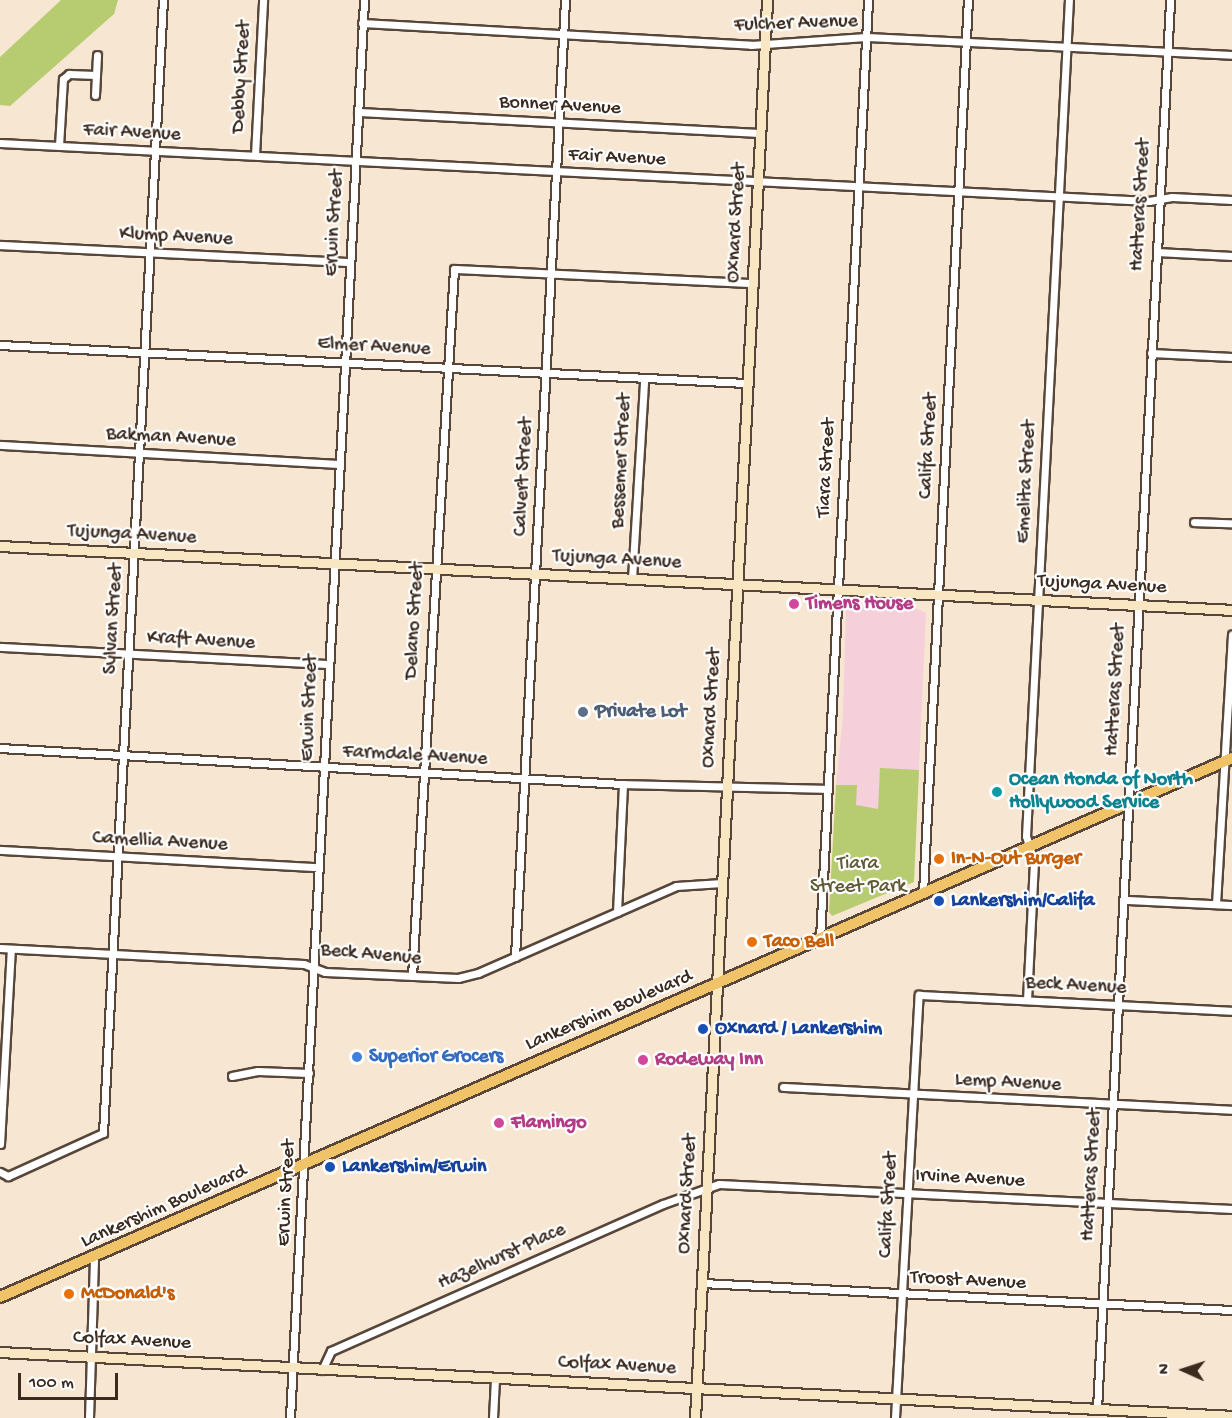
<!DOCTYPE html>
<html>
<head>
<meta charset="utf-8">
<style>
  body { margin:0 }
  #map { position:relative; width:1232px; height:1418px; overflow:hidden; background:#f7e7d2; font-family:"Gochi Hand",sans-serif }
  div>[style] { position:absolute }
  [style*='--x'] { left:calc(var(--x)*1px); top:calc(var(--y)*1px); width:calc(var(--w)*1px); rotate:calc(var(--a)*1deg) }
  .built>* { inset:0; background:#f5cfda }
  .green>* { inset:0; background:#b7cc70 }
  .roads { filter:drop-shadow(2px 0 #574639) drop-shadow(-2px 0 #574639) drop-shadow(0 2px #574639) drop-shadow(0 -2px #574639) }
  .street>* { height:7px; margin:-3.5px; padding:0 3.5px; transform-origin:3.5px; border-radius:3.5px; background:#fff }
  .secondary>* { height:9px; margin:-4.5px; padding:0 4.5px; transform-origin:4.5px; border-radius:4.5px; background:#f9e7c3 }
  .primary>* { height:10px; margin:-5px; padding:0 5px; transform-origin:5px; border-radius:5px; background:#f0c369 }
  .dots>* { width:16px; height:16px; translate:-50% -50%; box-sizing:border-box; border:3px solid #fff; border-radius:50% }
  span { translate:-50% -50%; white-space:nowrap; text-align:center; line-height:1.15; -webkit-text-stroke:4.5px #fff; paint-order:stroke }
  .street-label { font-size:20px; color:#3b2a1e }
  .hotel-label { font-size:20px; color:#b23c85; font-weight:700 }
  .left { translate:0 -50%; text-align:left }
  .service-label { font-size:20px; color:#4e5e75; font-weight:700 }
  .culture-label { font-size:20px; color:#0d838f; font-weight:700 }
  .food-label { font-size:20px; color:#c56008; font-weight:700 }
  .park-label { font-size:20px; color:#605b37 }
  .transit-label { font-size:20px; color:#164399; font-weight:700 }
  .shop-label { font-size:20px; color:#366cbe; font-weight:700 }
  .north { position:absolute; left:1154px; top:1340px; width:60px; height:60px; -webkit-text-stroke:4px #fff; paint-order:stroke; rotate:273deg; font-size:16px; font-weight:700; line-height:24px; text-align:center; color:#3b2a1e }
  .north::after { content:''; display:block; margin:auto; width:21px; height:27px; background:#3b2a1e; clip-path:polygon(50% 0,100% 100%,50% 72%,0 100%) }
  .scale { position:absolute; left:18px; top:1373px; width:100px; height:27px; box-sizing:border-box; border:3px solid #3b2a1e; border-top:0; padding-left:8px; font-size:18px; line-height:21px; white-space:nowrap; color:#3b2a1e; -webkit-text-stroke:4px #fff; paint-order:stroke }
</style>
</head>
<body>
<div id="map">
  <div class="built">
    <div style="clip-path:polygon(846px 605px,912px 607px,926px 613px,915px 856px,856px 805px,856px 785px,836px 785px,843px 715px)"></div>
  </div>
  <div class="green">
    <div style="clip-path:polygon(61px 0,118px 0,114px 14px,10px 106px,0 105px,0 57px)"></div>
    <div style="clip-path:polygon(880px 768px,919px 770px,914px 882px,832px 916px,829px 912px,836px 785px,857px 785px,856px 805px,878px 809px)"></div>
  </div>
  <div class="roads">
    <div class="street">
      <div style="--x:362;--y:23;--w:390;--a:3.2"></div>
      <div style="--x:751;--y:45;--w:115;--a:-4"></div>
      <div style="--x:866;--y:37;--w:366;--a:2.8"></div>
      <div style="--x:95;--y:95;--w:40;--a:-87.1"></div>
      <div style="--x:358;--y:112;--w:403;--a:3"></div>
      <div style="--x:0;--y:143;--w:1150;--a:2.89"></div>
      <div style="--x:1149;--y:201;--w:23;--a:-10"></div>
      <div style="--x:1172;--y:197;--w:60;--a:2.9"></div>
      <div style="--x:59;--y:146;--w:67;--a:-86.6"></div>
      <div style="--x:63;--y:79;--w:8;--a:-40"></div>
      <div style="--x:69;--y:74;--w:27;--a:2"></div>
      <div style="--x:255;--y:155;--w:155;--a:-87"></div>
      <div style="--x:0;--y:245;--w:349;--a:2.8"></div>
      <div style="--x:1157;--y:252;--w:75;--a:3.1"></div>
      <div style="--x:0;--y:345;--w:747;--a:2.92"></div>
      <div style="--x:1151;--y:353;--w:81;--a:2.8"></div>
      <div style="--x:0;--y:445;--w:340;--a:3.2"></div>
      <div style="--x:1194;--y:522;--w:38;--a:2"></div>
      <div style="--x:632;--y:579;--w:199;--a:-86.5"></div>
      <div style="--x:0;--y:647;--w:328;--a:3"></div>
      <div style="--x:0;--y:748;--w:624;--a:3.31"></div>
      <div style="--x:623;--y:784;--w:205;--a:1.4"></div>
      <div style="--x:0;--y:850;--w:319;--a:3.1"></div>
      <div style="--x:923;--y:893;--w:894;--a:-87.12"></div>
      <div style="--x:1126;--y:900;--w:106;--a:2.7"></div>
      <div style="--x:1216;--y:904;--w:270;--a:-86.6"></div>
      <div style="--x:617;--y:912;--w:128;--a:-87.3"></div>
      <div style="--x:820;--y:939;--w:940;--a:-87.07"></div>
      <div style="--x:0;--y:948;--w:304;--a:3"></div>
      <div style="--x:304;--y:964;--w:22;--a:21"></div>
      <div style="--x:325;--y:972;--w:133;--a:2.6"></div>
      <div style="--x:458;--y:978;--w:21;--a:-14"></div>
      <div style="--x:478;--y:973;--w:216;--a:-23.7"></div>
      <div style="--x:676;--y:886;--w:46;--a:-3.7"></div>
      <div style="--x:515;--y:957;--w:958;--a:-87.01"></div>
      <div style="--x:412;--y:976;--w:708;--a:-86.6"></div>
      <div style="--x:454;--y:269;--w:297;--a:2.7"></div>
      <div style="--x:1027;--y:1000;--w:138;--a:-87.1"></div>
      <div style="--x:1034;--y:862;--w:27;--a:-107"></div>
      <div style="--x:1026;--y:836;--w:837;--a:-87.06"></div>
      <div style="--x:232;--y:1076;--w:26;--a:-11"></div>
      <div style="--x:258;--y:1071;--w:51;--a:2.2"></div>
      <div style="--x:783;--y:1087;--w:450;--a:2.9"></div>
      <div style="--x:0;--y:1144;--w:195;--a:-86.8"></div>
      <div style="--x:0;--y:1172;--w:9;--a:27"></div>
      <div style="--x:8;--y:1176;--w:104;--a:-24.4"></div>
      <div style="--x:103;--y:1133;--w:1135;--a:-86.97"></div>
      <div style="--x:702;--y:1283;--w:531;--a:2.92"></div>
      <div style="--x:322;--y:1370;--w:21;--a:-65"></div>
      <div style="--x:331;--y:1351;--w:363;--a:-23.9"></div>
      <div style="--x:663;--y:1204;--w:59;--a:-19.7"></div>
      <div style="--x:719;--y:1184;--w:514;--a:2.79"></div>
      <div style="--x:1097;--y:1409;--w:1411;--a:-87.03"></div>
      <div style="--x:89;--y:1418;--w:161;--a:-88.2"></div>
      <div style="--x:290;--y:1418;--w:1420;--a:-87.01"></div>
      <div style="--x:493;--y:1418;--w:40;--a:-87.1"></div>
      <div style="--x:895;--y:1418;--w:424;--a:-86.8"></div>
      <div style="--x:919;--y:995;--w:313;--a:2.9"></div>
    </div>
    <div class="secondary">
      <div style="--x:0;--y:546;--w:1234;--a:2.97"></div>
      <div style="--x:0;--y:1352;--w:1234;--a:2.97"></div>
      <div style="--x:695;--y:1418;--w:1420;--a:-87.09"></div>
    </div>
    <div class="primary">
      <div style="--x:0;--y:1297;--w:1345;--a:-23.63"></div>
    </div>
  </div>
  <div class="dots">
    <div style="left:794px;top:604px;background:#d1479c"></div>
    <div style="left:583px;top:712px;background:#5c6f8a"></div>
    <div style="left:997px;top:792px;background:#0f9aa8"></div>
    <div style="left:939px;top:859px;background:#e8710a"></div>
    <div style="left:939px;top:901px;background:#1a4fb4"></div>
    <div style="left:752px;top:942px;background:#e8710a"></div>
    <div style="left:703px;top:1029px;background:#1a4fb4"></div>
    <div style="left:357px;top:1057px;background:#3f7fe0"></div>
    <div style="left:643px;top:1060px;background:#d1479c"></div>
    <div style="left:499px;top:1123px;background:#d1479c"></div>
    <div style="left:330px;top:1167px;background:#1a4fb4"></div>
    <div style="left:69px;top:1294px;background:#e8710a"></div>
  </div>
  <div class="street-label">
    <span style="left:796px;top:24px;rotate:-2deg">Fulcher Avenue</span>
    <span style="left:242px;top:77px;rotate:-87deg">Debby Street</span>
    <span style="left:560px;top:106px;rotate:3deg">Bonner Avenue</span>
    <span style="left:132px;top:133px;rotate:3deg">Fair Avenue</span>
    <span style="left:617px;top:158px;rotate:3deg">Fair Avenue</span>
    <span style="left:1141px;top:205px;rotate:-87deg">Hatteras Street</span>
    <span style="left:335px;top:223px;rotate:-87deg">Erwin Street</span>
    <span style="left:737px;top:223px;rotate:-87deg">Oxnard Street</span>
    <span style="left:176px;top:237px;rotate:3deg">Klump Avenue</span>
    <span style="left:374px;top:347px;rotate:3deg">Elmer Avenue</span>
    <span style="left:171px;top:438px;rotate:3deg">Bakman Avenue</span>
    <span style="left:929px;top:446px;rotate:-87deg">Califa Street</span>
    <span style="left:622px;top:461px;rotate:-87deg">Bessemer Street</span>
    <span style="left:827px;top:468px;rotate:-87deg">Tiara Street</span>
    <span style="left:524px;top:477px;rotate:-87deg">Calvert Street</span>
    <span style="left:1027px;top:482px;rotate:-87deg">Emelita Street</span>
    <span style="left:132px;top:535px;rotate:3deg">Tujunga Avenue</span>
    <span style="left:617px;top:560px;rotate:3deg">Tujunga Avenue</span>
    <span style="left:1102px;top:585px;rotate:3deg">Tujunga Avenue</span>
    <span style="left:114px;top:619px;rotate:-87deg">Sylvan Street</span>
    <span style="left:415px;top:621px;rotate:-87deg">Delano Street</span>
    <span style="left:201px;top:641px;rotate:3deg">Kraft Avenue</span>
    <span style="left:1116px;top:690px;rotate:-87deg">Hatteras Street</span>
    <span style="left:310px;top:708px;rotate:-88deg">Erwin Street</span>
    <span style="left:712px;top:708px;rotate:-87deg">Oxnard Street</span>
    <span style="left:415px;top:756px;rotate:3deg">Farmdale Avenue</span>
    <span style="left:160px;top:842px;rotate:3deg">Camellia Avenue</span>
    <span style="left:371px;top:955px;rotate:5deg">Beck Avenue</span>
    <span style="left:1076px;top:986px;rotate:3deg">Beck Avenue</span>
    <span style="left:609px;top:1011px;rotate:-23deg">Lankershim Boulevard</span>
    <span style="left:1008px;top:1083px;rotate:3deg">Lemp Avenue</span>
    <span style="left:1092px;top:1175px;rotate:-87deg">Hatteras Street</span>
    <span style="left:970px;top:1179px;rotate:3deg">Irvine Avenue</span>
    <span style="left:287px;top:1193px;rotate:-87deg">Erwin Street</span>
    <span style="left:688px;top:1194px;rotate:-87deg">Oxnard Street</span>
    <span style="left:889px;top:1205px;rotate:-87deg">Califa Street</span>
    <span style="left:164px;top:1207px;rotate:-24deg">Lankershim Boulevard</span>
    <span style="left:502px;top:1257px;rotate:-24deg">Hazelhurst Place</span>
    <span style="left:968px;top:1281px;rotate:3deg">Troost Avenue</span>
    <span style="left:132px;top:1341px;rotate:3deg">Colfax Avenue</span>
    <span style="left:617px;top:1366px;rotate:3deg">Colfax Avenue</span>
  </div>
  <div class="hotel-label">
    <span class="left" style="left:806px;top:604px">Timens House</span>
    <span class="left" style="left:655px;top:1060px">Rodeway Inn</span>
    <span class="left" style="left:511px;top:1123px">Flamingo</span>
  </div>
  <div class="service-label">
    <span class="left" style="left:595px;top:712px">Private Lot</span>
  </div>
  <div class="culture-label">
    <span class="left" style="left:1009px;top:792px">Ocean Honda of North<br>Hollywood Service</span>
  </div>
  <div class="food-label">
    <span class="left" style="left:951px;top:859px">In-N-Out Burger</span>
    <span class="left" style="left:764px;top:942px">Taco Bell</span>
    <span class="left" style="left:81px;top:1294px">McDonald's</span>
  </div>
  <div class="park-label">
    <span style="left:858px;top:876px">Tiara<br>Street Park</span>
  </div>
  <div class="transit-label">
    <span class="left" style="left:951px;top:901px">Lankershim/Califa</span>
    <span class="left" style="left:715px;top:1029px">Oxnard / Lankershim</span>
    <span class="left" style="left:342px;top:1167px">Lankershim/Erwin</span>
  </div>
  <div class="shop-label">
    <span class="left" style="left:369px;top:1057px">Superior Grocers</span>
  </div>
  <div class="north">N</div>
  <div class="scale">100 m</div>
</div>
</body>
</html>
